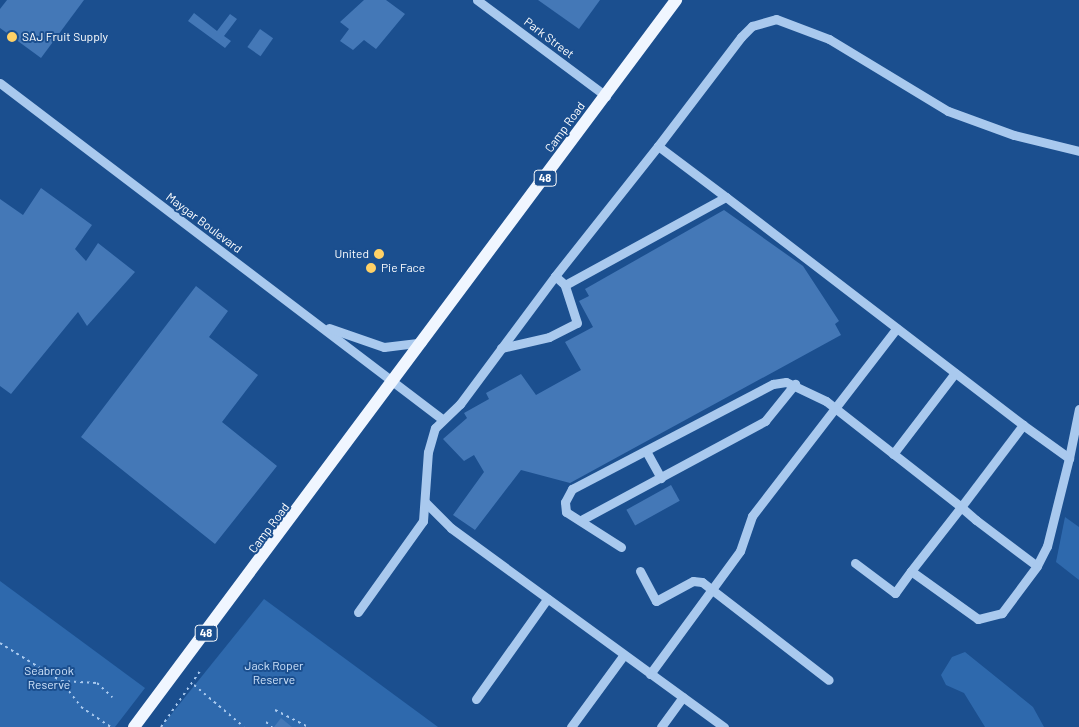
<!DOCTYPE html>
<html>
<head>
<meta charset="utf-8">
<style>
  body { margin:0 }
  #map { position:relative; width:1079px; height:727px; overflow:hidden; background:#1b4f8f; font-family:Barlow,sans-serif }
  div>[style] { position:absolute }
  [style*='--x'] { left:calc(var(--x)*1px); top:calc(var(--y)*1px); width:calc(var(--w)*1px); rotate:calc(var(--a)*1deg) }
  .green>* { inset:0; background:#2e69ad }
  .building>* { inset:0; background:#4478b7; transform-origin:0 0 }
  .path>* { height:2px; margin-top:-1px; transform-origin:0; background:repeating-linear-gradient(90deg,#a9c9ee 0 2.5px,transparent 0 6.5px) }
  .minor>* { height:9px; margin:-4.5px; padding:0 4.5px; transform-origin:4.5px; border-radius:4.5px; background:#a9c9ee }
  .major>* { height:12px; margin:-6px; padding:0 6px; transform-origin:6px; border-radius:6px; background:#f0f6ff }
  .dots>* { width:14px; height:14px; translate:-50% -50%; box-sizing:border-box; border:2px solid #1b4f8f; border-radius:50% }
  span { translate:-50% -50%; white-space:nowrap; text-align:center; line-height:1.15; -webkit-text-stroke:4px #1b4f8f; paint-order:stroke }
  .shield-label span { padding:1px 4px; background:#1b4f8f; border:1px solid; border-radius:4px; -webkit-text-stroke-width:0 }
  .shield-label { font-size:11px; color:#fff; font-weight:700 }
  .poi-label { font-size:12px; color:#fff }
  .left { translate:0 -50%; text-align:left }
  .right { translate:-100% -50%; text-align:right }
  .street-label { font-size:12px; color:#fff }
  .park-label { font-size:12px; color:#cfe3fa }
</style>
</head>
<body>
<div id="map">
  <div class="green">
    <div style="clip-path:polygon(1065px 517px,1079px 527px,1079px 580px,1056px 562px)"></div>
    <div style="clip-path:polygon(0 581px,145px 688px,115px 727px,0 727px)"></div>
    <div style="clip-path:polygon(264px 599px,438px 727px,161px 727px)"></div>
    <div style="clip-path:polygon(965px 652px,1033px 707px,1044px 727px,985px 727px,964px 693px,946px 685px,941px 675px,952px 657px)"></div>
  </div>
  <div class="building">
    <div style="clip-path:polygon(7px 0,84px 0,41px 58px,0 28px,0 9px)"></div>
    <div style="clip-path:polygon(364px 0,386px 0,405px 14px,376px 49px,364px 40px,353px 50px,340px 41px,349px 29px,340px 22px)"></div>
    <div style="clip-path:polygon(538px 0,600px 0,579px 29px)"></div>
    <div style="clip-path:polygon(194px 13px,217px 31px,230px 14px,237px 19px,224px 36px,231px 41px,225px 48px,188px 21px)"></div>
    <div style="left:260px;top:29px;width:16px;height:22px;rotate:35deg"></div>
    <div style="clip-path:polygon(41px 188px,92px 225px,75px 249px,86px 261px,98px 243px,135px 272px,87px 326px,78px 312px,11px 394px,0 386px,0 199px,23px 215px)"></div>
    <div style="clip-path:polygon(724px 210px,803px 266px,839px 321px,835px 324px,841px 335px,570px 483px,521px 470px,475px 530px,453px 515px,484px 472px,474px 455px,464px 461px,443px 439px,467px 418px,464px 413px,489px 399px,486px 393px,521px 374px,536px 395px,581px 370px,565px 342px,593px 327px,579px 301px,589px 296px,585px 289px)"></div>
    <div style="clip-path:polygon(196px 286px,228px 311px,209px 337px,258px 375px,222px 422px,277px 466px,215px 544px,81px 437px)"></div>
    <div style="left:671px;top:485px;width:18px;height:51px;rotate:61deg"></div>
    <div style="clip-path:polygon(281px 718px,292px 727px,274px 727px)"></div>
  </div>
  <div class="path">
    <div style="--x:0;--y:643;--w:72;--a:31.9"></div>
    <div style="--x:61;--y:681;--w:33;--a:52"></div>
    <div style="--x:81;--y:707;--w:36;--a:34"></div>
    <div style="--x:61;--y:681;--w:36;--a:3"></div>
    <div style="--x:97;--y:683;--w:21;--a:43"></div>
    <div style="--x:194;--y:685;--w:65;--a:40"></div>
    <div style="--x:275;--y:710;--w:37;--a:27"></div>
    <div style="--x:266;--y:722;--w:8;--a:40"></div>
    <div style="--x:161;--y:727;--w:68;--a:-55.1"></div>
  </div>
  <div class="minor">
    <div style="--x:477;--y:0;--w:161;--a:36.7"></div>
    <div style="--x:0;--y:83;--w:555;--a:37.24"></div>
    <div style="--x:658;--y:146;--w:137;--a:-52.7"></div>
    <div style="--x:741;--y:37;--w:16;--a:-45"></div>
    <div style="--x:752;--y:26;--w:25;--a:-16"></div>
    <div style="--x:776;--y:19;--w:57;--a:20.7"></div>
    <div style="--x:829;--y:39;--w:139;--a:31.2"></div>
    <div style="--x:948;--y:111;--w:70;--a:20"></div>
    <div style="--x:1014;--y:135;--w:67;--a:13.8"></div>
    <div style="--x:555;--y:276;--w:166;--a:-51.6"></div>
    <div style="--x:658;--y:146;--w:85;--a:36.9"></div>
    <div style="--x:329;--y:328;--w:58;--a:19.1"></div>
    <div style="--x:384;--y:347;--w:38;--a:-7"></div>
    <div style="--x:501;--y:348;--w:49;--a:-12.9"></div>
    <div style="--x:549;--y:337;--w:31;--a:-27"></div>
    <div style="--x:577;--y:323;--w:40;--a:-108"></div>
    <div style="--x:646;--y:451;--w:31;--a:61"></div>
    <div style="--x:893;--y:454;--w:102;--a:-52.6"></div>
    <div style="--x:1069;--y:458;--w:50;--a:-78.5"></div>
    <div style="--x:425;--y:502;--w:37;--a:45"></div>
    <div style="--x:451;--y:528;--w:338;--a:36.1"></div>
    <div style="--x:583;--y:519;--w:207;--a:-28.3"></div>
    <div style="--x:765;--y:421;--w:48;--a:-51"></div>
    <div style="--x:621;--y:547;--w:65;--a:-147.5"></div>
    <div style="--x:566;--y:512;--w:10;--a:-96"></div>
    <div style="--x:565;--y:502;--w:15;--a:-62"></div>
    <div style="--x:572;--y:489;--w:227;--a:-27.6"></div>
    <div style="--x:773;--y:384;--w:13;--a:-9"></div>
    <div style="--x:786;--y:382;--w:44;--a:25.4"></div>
    <div style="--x:826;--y:401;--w:172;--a:38.1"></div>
    <div style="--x:961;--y:507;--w:20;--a:41"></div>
    <div style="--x:976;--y:520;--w:76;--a:37"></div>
    <div style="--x:1037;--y:566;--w:59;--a:126.7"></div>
    <div style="--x:1002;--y:613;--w:25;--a:166"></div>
    <div style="--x:978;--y:619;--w:82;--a:-144.4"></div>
    <div style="--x:911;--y:571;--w:81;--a:-52"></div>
    <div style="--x:961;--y:507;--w:103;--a:-52.9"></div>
    <div style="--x:1023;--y:425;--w:57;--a:35.7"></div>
    <div style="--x:1069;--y:458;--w:91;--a:104"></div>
    <div style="--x:1047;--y:546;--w:22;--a:117"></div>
    <div style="--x:855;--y:563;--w:50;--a:36.9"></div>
    <div style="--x:895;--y:593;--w:27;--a:-54"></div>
    <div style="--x:640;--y:571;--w:34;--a:62"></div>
    <div style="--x:656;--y:601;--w:42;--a:-28.4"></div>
    <div style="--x:693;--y:581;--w:9;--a:6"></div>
    <div style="--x:702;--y:582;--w:160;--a:37.7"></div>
    <div style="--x:358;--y:612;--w:112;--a:-54.5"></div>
    <div style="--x:423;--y:521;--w:69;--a:-85.9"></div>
    <div style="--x:428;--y:452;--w:25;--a:-74"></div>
    <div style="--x:435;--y:428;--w:35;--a:-44"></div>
    <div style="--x:460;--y:404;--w:159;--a:-53.4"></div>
    <div style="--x:555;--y:276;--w:13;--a:42"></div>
    <div style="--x:565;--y:285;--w:183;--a:-28.7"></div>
    <div style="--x:726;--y:197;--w:374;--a:37.5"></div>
    <div style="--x:650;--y:674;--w:152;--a:-53.8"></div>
    <div style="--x:740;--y:551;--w:37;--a:-71"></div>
    <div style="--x:752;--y:516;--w:237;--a:-52.4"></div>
    <div style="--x:476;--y:699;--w:123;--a:-54.6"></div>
    <div style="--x:571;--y:727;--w:88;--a:-53.8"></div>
    <div style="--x:661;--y:727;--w:37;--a:-54"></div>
  </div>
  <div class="major">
    <div style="--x:134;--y:727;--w:907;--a:-53.29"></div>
  </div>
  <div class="dots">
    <div style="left:12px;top:37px;background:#ffd166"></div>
    <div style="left:379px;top:254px;background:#ffd166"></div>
    <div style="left:371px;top:268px;background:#ffd166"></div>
  </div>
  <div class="shield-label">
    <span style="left:545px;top:178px">48</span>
    <span style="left:206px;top:633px">48</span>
  </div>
  <div class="poi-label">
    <span class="left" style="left:22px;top:37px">SAJ Fruit Supply</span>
    <span class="right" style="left:369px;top:254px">United</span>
    <span class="left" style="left:381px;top:268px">Pie Face</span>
  </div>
  <div class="street-label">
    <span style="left:549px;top:38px;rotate:37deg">Park Street</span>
    <span style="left:565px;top:127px;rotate:-54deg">Camp Road</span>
    <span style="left:204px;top:223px;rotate:37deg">Maygar Boulevard</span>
    <span style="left:269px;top:528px;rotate:-53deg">Camp Road</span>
  </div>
  <div class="park-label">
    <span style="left:274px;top:673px">Jack Roper<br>Reserve</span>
    <span style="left:49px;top:678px">Seabrook<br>Reserve</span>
  </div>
</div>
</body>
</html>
